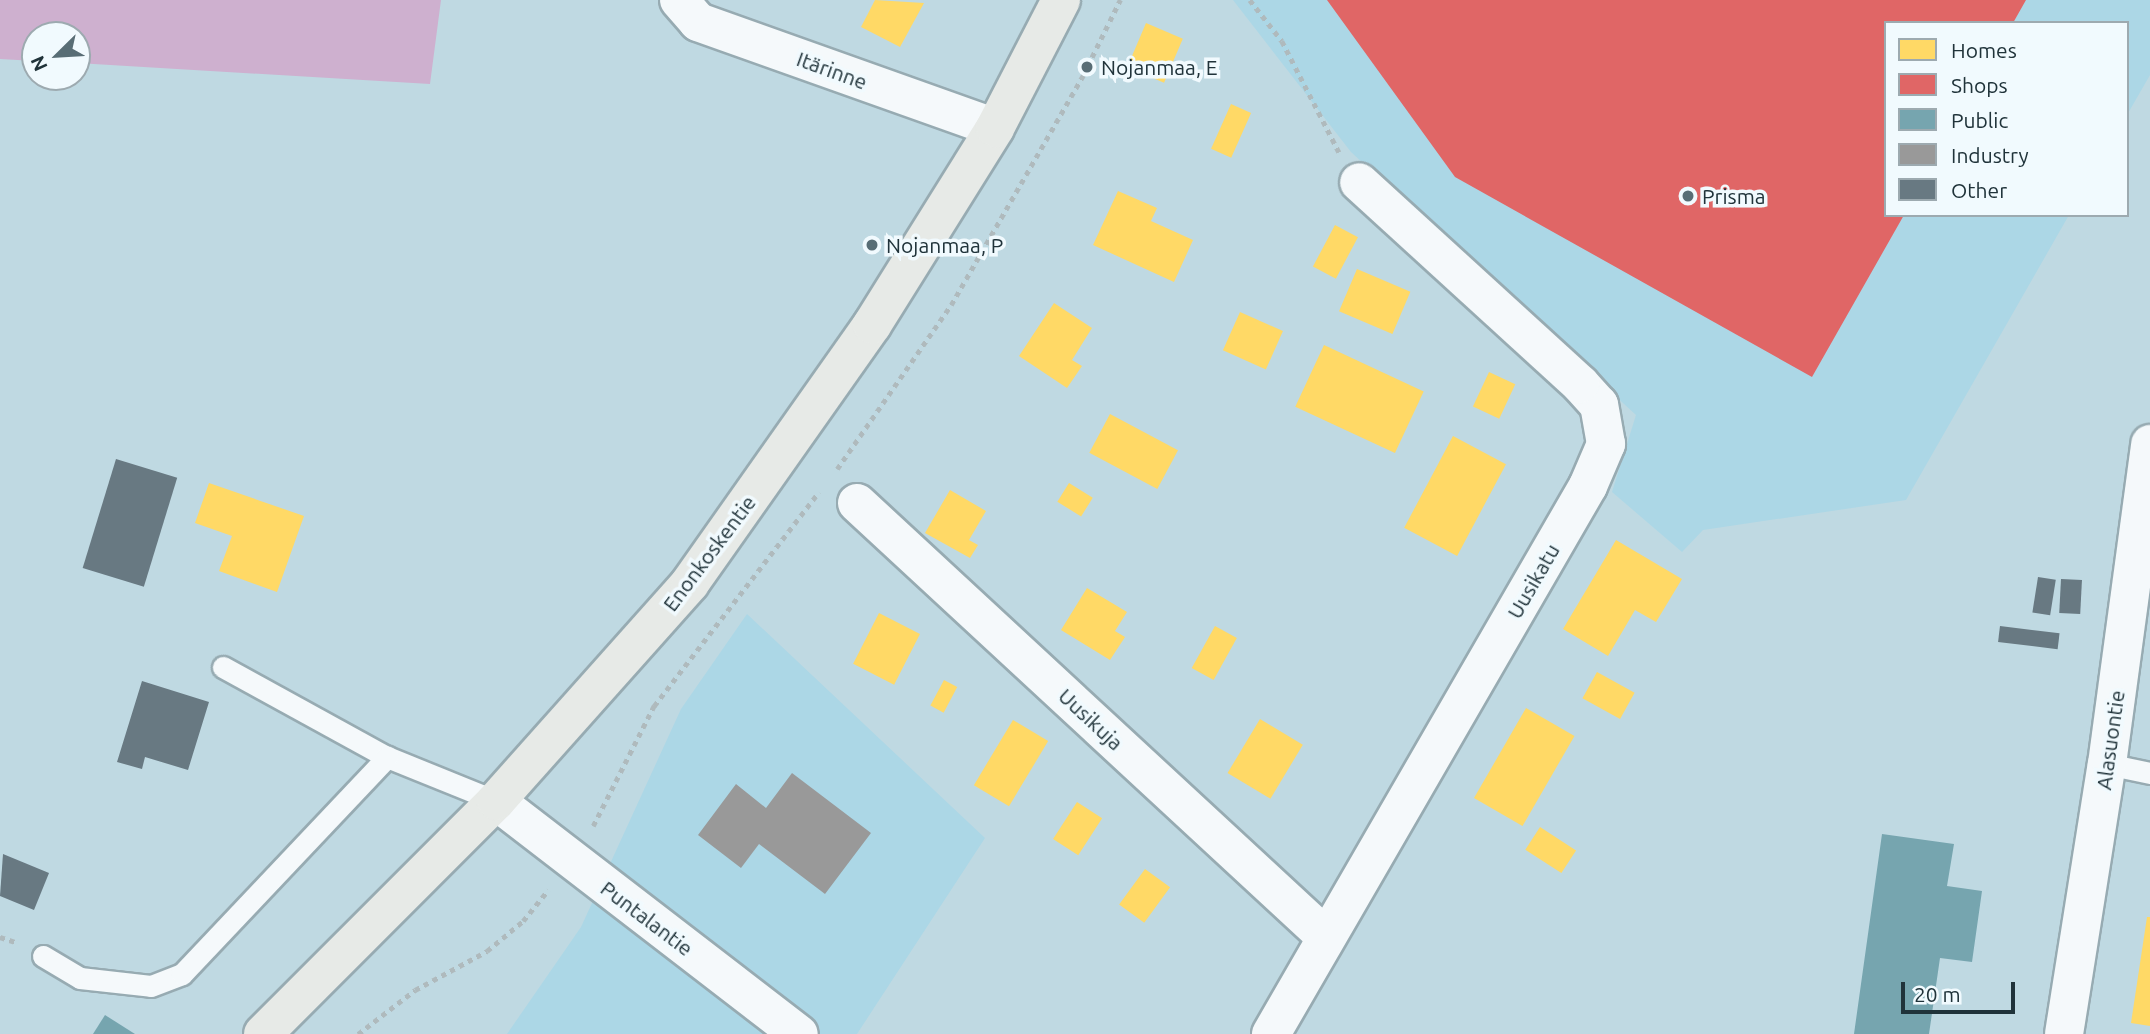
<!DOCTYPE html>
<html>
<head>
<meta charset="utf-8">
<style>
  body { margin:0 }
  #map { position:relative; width:2150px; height:1034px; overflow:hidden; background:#bfd9e2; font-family:Ubuntu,sans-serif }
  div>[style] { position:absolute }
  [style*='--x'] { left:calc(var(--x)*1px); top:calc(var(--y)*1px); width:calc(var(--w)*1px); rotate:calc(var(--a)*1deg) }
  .built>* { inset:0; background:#acd7e6 }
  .green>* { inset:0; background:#ceb0cf }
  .homes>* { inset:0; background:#ffd966; transform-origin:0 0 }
  .shops>* { inset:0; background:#e06666 }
  .public>* { inset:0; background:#76a5af }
  .industry>* { inset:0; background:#999 }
  .building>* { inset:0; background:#687982; transform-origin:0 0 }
  .path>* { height:4.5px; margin-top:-2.25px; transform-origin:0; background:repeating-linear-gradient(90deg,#afbabd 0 5px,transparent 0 10px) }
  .roads { filter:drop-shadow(2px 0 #97abb2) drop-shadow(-2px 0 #97abb2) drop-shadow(0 2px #97abb2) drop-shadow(0 -2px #97abb2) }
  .service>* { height:21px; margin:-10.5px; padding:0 10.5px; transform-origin:10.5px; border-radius:10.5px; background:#f5f9fb }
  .minor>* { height:38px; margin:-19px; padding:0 19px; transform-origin:19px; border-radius:19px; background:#f5f9fb }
  .secondary>* { height:38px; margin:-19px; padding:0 19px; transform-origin:19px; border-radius:19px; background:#e7eae7 }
  .dots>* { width:19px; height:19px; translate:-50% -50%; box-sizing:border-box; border:4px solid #f1fafe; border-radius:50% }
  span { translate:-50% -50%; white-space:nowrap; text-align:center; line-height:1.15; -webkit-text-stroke:7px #f1fafe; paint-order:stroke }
  .poi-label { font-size:21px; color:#20333a }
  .left { translate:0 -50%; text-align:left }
  .street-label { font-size:21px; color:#20333a }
  .legend { position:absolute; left:1884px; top:21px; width:245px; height:196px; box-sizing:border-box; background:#f1fafe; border:2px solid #9daab0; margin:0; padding:9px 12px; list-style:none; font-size:21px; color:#20333a }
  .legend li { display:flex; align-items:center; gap:14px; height:35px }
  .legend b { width:35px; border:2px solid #9daab0 }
  .north { position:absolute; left:21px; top:21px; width:70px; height:70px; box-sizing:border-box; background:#f1fafe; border:2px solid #9daab0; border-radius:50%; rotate:246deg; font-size:19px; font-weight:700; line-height:28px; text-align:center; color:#20333a }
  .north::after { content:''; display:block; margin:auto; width:24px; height:32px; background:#586d75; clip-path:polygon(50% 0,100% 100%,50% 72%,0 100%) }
  .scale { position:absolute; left:1901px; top:982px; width:114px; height:32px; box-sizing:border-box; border:4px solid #20333a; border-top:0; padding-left:9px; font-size:21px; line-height:24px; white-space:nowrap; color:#20333a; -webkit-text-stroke:5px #f1fafe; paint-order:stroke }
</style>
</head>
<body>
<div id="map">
  <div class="built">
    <div style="clip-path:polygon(1233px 0,2150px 0,2150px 75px,2127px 115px,2127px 23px,1886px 23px,1886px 215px,2069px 215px,1906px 500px,1703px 530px,1682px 552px,1612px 492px,1636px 415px,1351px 152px)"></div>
    <div style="clip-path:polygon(747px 614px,985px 838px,857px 1034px,507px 1034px,581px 927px,681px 709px)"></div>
  </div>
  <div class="green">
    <div style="clip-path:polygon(0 0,441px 0,430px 84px,77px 63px,77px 35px,35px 35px,35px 61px,0 59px)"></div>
  </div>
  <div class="homes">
    <div style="clip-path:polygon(875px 0,924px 3px,900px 47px,861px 27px)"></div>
    <div style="left:1146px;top:23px;width:40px;height:48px;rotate:23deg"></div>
    <div style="left:1231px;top:104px;width:22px;height:49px;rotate:24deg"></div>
    <div style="clip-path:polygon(1118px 191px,1157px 208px,1151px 221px,1193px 240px,1174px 282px,1093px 245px)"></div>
    <div style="left:1335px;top:225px;width:26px;height:47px;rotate:28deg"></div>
    <div style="left:1357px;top:269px;width:58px;height:46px;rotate:23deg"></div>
    <div style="clip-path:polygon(1054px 303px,1092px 328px,1072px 360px,1082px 366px,1067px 388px,1019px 356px)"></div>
    <div style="left:1240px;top:312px;width:47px;height:42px;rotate:24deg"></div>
    <div style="left:1324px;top:345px;width:110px;height:68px;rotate:25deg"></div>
    <div style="left:1489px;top:372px;width:29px;height:38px;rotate:25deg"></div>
    <div style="left:1110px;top:414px;width:77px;height:44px;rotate:28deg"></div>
    <div style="left:1453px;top:436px;width:60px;height:104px;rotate:28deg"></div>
    <div style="clip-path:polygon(209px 483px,304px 516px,277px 592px,219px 571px,232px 536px,195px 523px)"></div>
    <div style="left:1069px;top:483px;width:28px;height:22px;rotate:32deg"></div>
    <div style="clip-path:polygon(950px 490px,986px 511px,969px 540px,978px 545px,970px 558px,925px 533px)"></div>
    <div style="clip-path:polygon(1616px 540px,1682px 579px,1656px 622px,1635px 610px,1608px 656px,1563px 629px)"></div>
    <div style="clip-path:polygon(1087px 588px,1127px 612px,1115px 631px,1125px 637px,1110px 660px,1061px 630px)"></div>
    <div style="left:879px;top:613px;width:46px;height:57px;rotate:27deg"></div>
    <div style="left:1215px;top:626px;width:25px;height:48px;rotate:29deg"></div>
    <div style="left:1597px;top:672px;width:43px;height:30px;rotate:29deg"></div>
    <div style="left:944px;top:680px;width:15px;height:29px;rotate:28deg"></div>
    <div style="left:1526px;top:708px;width:56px;height:104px;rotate:30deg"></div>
    <div style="left:1260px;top:719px;width:50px;height:63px;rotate:31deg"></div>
    <div style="left:1013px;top:720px;width:41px;height:76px;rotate:31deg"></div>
    <div style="left:1077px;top:802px;width:30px;height:44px;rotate:33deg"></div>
    <div style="left:1540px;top:827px;width:43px;height:27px;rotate:33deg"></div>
    <div style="left:1145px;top:869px;width:31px;height:44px;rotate:36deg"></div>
    <div style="clip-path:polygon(2147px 917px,2150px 917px,2150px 1026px,2131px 1023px)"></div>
  </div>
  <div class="shops">
    <div style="clip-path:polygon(1327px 0,2026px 0,2013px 23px,1886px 23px,1886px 215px,1904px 215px,1812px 377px,1455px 177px)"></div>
  </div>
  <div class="public">
    <div style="clip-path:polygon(1882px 834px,1954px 844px,1947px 886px,1982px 891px,1972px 962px,1940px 958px,1929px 1034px,1854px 1034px)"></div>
    <div style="clip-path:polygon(105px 1015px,135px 1034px,93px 1034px)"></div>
  </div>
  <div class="industry">
    <div style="clip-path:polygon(792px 773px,871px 833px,825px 894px,759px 844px,741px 868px,698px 835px,736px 784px,766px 808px)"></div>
  </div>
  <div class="building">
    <div style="left:116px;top:459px;width:64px;height:114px;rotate:17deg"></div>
    <div style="left:2038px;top:577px;width:18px;height:36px;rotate:9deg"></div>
    <div style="left:2061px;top:579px;width:21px;height:34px;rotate:3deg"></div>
    <div style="left:2000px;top:626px;width:60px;height:16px;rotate:7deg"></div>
    <div style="clip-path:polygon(142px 681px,209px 702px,188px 770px,145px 757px,142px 769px,117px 762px)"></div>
    <div style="clip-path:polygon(3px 854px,49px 873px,34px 910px,0 896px)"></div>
  </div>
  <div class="path">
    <div style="--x:1250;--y:0;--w:52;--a:52"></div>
    <div style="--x:1282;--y:41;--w:125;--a:62.8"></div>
    <div style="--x:837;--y:469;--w:200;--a:-55.2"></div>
    <div style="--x:951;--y:305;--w:265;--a:-60.1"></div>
    <div style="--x:1083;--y:75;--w:84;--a:-63.7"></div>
    <div style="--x:593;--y:826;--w:135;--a:-63.1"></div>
    <div style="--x:654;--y:706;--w:270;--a:-52.4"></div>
    <div style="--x:0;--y:937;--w:19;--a:18"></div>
    <div style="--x:358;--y:1034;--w:72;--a:-37.7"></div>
    <div style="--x:415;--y:990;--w:82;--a:-28.4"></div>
    <div style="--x:487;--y:951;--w:47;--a:-39.8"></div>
    <div style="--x:523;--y:921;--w:40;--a:-51"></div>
  </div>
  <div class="roads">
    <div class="service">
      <div style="--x:223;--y:667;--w:187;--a:28.8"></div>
      <div style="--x:387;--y:757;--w:118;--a:22"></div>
      <div style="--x:2107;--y:764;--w:44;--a:11.8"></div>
      <div style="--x:43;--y:956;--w:43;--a:30.7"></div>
      <div style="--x:80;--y:978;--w:71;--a:6.4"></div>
      <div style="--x:151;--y:986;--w:33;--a:-21"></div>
      <div style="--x:182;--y:974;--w:299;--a:-46.6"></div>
    </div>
    <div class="minor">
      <div style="--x:679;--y:0;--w:29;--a:49"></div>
      <div style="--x:698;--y:22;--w:315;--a:19.6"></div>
      <div style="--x:857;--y:503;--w:638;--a:42.78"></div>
      <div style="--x:496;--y:801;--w:382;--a:37.6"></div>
      <div style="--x:1271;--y:1034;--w:633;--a:-59.95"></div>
      <div style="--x:1588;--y:486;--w:46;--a:-66.8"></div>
      <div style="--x:1606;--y:444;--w:40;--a:-100"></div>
      <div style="--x:1599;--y:405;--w:28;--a:-132"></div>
      <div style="--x:1580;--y:384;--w:299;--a:-137.6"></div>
      <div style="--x:2064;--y:1034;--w:273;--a:-81"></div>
      <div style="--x:2107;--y:764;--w:323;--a:-82.3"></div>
    </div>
    <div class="secondary">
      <div style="--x:263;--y:1034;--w:330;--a:-45"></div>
      <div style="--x:496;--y:801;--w:292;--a:-48.3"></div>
      <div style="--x:690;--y:583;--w:316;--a:-54.8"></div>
      <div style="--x:872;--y:325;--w:232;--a:-58"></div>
      <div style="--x:995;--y:128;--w:144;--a:-62.7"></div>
    </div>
  </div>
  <div class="dots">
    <div style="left:1087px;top:67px;background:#586d75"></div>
    <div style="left:1688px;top:196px;background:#586d75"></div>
    <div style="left:872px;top:245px;background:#586d75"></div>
  </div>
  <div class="poi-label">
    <span class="left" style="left:1101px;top:67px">Nojanmaa, E</span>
    <span class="left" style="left:1702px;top:196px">Prisma</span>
    <span class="left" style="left:886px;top:245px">Nojanmaa, P</span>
  </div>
  <div class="street-label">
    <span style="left:832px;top:70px;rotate:20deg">Itärinne</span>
    <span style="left:709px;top:553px;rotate:-53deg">Enonkoskentie</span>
    <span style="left:1533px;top:581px;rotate:-60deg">Uusikatu</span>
    <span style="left:1091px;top:719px;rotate:43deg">Uusikuja</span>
    <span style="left:2110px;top:740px;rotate:-82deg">Alasuontie</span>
    <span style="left:647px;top:918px;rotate:37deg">Puntalantie</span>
  </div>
  <ul class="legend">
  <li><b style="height:19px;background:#ffd966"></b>Homes</li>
  <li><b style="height:19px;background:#e06666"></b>Shops</li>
  <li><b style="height:19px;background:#76a5af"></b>Public</li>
  <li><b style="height:19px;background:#999"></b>Industry</li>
  <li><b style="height:19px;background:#687982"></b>Other</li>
  </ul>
  <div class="north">N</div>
  <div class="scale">20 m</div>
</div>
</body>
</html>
